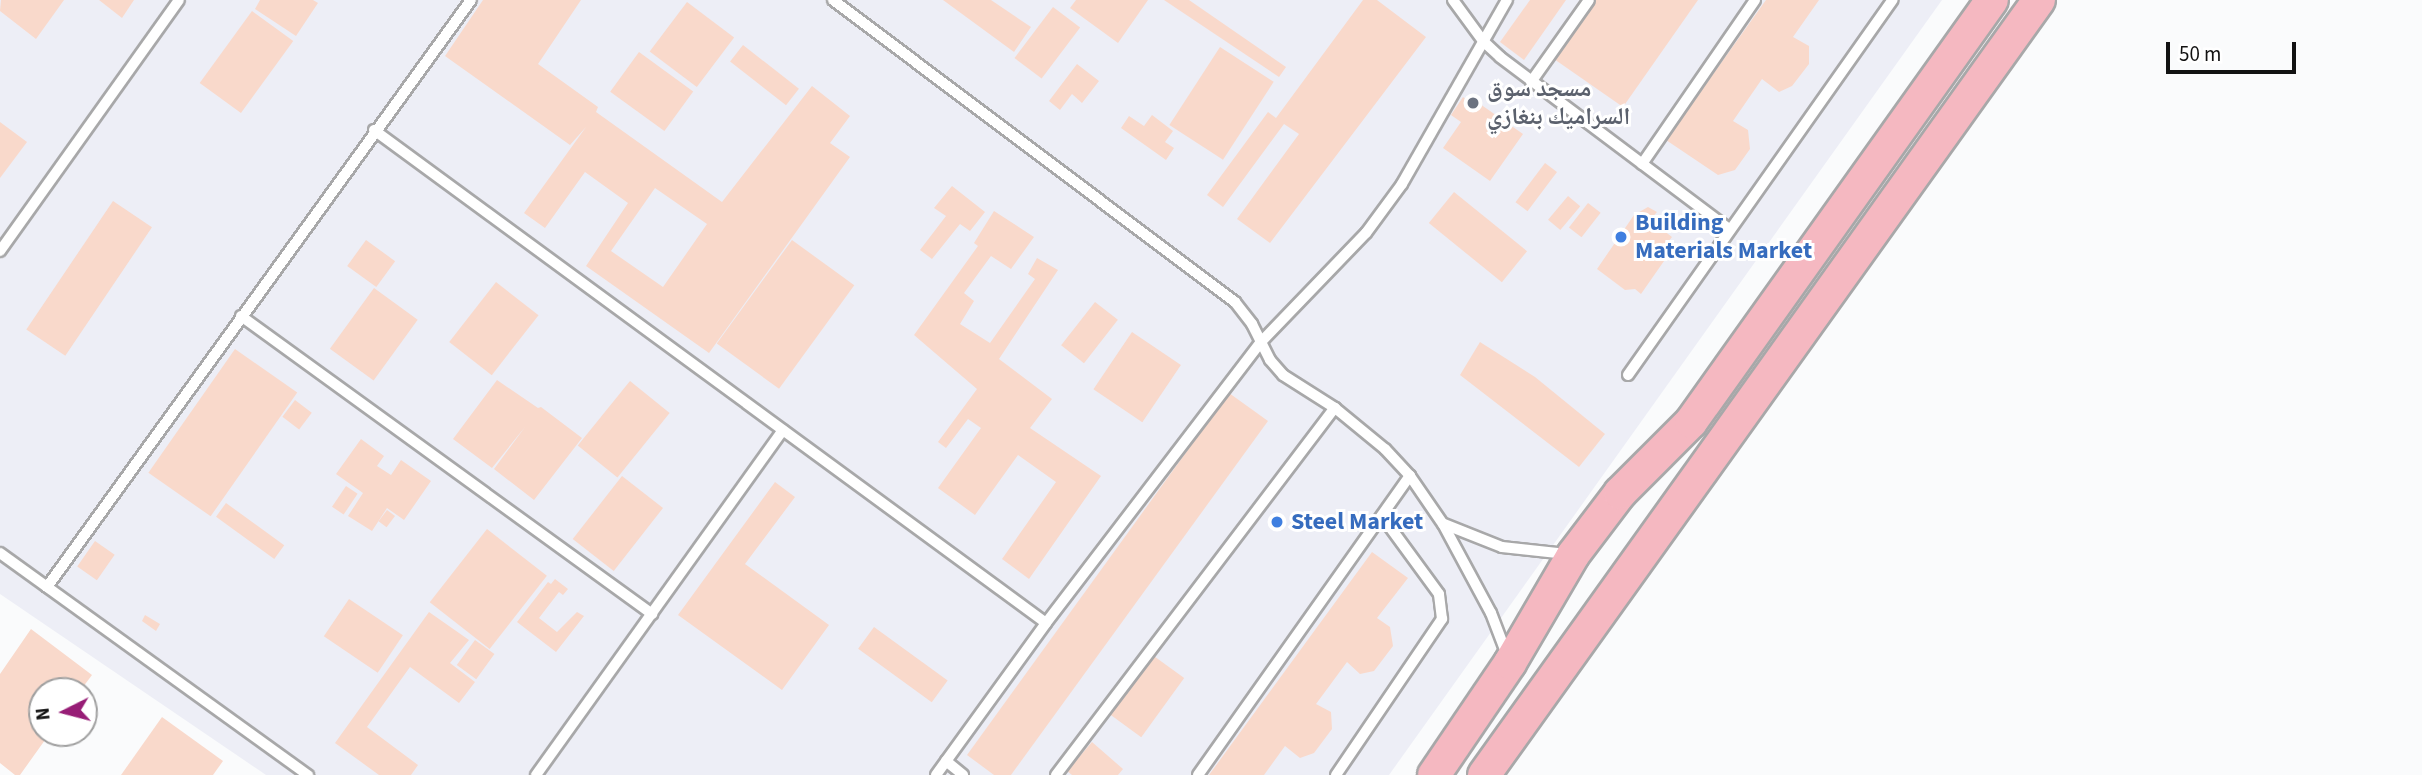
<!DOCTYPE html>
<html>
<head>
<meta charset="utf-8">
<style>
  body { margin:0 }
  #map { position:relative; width:2422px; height:775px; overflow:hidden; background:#fafbfc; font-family:"Source Sans 3","Noto Naskh Arabic",sans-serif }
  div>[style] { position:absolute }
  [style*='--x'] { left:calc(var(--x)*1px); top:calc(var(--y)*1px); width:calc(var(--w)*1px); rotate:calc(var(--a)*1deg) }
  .built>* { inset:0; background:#edeef6 }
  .building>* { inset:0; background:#f9d9cb; transform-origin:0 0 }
  .roads { filter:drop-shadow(2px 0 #a8a8a9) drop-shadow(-2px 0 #a8a8a9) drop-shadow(0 2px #a8a8a9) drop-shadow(0 -2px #a8a8a9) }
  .service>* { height:10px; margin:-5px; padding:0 5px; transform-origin:5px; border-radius:5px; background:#fff }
  .primary>* { height:32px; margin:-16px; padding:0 16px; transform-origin:16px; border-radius:16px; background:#f5b8c1 }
  .dots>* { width:19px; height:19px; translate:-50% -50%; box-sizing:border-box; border:4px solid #fff; border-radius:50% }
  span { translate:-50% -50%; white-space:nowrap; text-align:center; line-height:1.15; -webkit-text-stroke:6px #fff; paint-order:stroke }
  .worship-label { font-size:24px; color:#5b616d; font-weight:700 }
  .left { translate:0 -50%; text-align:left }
  .shop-label { font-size:24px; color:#366cbe; font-weight:700 }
  .north { position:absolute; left:28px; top:677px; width:70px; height:70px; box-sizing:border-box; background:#fff; border:2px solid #a0a0a0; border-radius:50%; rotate:264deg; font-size:19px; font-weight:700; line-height:28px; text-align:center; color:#121212 }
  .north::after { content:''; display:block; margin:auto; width:24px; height:32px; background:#971d76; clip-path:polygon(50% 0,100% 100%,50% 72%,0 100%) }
  .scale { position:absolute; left:2166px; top:42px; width:130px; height:32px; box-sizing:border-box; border:4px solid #121212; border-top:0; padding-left:9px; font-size:21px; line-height:24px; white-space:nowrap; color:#121212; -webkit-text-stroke:5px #fff; paint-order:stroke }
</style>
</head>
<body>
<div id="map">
  <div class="built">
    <div style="clip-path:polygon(0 0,1942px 0,1389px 775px,266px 775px,0 594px)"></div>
  </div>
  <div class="building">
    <div style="clip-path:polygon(64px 0,36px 39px,0 11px,1px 0)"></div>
    <div style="clip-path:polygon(99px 0,134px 0,122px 18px)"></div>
    <div style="clip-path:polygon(260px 0,313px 0,318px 3px,296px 36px,255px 9px)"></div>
    <div style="clip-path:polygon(evenodd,483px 0,581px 0,538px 64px,598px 107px,596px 112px,722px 202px,812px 86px,850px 116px,830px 143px,850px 157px,709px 353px,586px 266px,628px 203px,585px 172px,545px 228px,524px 213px,586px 127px,570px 145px,445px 56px,483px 0,655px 188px,707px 224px,663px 287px,611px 251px,655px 188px)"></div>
    <div style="clip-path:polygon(943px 0,991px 0,1031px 27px,1014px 52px)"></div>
    <div style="clip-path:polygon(1076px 0,1148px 0,1118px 43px,1070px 8px)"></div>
    <div style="clip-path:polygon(1164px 0,1189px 0,1286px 67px,1279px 77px)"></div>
    <div style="clip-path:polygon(1363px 0,1377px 0,1426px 37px,1270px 243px,1237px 219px,1299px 134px,1284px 124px,1223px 207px,1207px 195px,1268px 112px,1276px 118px)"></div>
    <div style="clip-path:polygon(1530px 0,1566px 0,1524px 60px,1500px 42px)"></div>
    <div style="clip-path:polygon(1596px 0,1698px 0,1623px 107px,1554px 59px)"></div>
    <div style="clip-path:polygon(1766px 0,1819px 0,1793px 37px,1809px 46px,1809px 64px,1792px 86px,1779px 92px,1762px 79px,1733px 121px,1748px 130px,1750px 149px,1735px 170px,1718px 175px,1666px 140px)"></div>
    <div style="left:687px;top:2px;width:59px;height:62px;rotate:37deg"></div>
    <div style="left:1053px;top:7px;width:34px;height:64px;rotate:37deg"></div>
    <div style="left:252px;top:11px;width:51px;height:89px;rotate:36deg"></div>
    <div style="left:743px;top:45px;width:71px;height:21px;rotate:38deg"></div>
    <div style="left:1220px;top:47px;width:64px;height:93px;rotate:33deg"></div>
    <div style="left:639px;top:52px;width:67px;height:49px;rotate:36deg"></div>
    <div style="clip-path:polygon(1077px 64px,1099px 81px,1082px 103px,1072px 94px,1060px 110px,1049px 101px)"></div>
    <div style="clip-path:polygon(1463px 97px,1475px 106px,1480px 104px,1523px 134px,1490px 181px,1443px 148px,1461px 122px,1451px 115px)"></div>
    <div style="clip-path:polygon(1152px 115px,1173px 131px,1165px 142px,1174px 148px,1166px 160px,1121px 128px,1129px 116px,1144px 126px)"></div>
    <div style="clip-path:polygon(0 122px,27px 142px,0 178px)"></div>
    <div style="left:1545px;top:163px;width:15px;height:49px;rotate:37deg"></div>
    <div style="clip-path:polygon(952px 186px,985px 212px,970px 231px,960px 224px,932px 259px,920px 250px,946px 216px,934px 208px)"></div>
    <div style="left:1454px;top:192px;width:94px;height:40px;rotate:39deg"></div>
    <div style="left:1568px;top:196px;width:16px;height:31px;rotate:40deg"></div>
    <div style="left:113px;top:201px;width:47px;height:155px;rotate:34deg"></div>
    <div style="left:1588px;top:203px;width:16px;height:31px;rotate:38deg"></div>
    <div style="clip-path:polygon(1648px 207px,1657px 212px,1650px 220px,1672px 237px,1664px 247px,1671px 251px,1641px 294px,1635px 289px,1625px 290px,1597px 269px,1634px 215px)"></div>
    <div style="clip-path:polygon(994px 211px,1034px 237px,1011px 269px,991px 256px,964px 293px,974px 301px,960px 324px,990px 343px,1035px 279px,1028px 274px,1037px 258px,1058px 270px,999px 359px,1052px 399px,1030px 428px,1101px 476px,1029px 579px,1002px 559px,1056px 482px,1018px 455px,975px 515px,938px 488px,981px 428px,968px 419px,946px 448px,938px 442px,977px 389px,914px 335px,978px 246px,974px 243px)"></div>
    <div style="left:366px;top:240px;width:36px;height:32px;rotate:36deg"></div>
    <div style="left:792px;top:240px;width:77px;height:128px;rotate:36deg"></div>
    <div style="left:496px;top:282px;width:54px;height:76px;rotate:38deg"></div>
    <div style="left:374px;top:288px;width:54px;height:75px;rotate:36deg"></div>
    <div style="left:1095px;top:302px;width:29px;height:55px;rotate:38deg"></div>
    <div style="left:1132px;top:332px;width:59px;height:69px;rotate:34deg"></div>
    <div style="clip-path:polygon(1480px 342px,1535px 377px,1605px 434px,1579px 467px,1460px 375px)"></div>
    <div style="left:235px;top:349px;width:76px;height:151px;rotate:35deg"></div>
    <div style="clip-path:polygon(497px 380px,538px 408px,541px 407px,582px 438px,534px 500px,494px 469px,525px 427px,492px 468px,453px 439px)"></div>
    <div style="left:630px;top:381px;width:51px;height:83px;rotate:39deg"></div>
    <div style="clip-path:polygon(1229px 393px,1268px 421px,1011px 775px,994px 775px,967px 755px)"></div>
    <div style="left:295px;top:400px;width:21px;height:21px;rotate:37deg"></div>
    <div style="clip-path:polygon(361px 439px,384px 456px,377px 466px,391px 475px,401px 460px,431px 481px,404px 520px,387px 508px,372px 531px,348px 516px,363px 493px,336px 474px)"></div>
    <div style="left:622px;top:476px;width:52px;height:80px;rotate:38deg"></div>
    <div style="clip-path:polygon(775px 482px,795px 497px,745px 564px,829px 625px,782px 690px,678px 615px)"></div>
    <div style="left:346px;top:486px;width:14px;height:25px;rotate:34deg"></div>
    <div style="left:226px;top:503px;width:72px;height:17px;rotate:36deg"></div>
    <div style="left:387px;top:510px;width:10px;height:14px;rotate:37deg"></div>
    <div style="left:487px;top:529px;width:76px;height:93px;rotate:38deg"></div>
    <div style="left:95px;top:541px;width:24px;height:31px;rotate:35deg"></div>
    <div style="clip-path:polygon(1372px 552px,1408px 578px,1377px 618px,1390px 627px,1393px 646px,1374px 671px,1360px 674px,1347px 662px,1316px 704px,1331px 712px,1332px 729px,1314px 753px,1300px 758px,1285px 746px,1264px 775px,1209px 775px)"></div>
    <div style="clip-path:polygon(555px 579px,568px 589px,563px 595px,559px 592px,539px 618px,557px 632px,577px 612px,584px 616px,556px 652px,517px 622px,548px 582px,551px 584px)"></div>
    <div style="left:349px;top:599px;width:65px;height:45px;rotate:34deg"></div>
    <div style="clip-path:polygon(429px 612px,469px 640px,450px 663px,475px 682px,459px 703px,410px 667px,367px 727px,418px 765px,411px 775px,379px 775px,335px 743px)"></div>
    <div style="clip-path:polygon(145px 615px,160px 624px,156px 631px,142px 621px)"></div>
    <div style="left:874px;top:627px;width:91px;height:27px;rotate:36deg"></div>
    <div style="clip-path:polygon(31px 629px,92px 675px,80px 691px,42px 691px,42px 733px,50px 733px,20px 775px,15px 775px,0 763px,0 674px)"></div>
    <div style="left:475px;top:640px;width:24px;height:31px;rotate:36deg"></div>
    <div style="left:1151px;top:654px;width:41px;height:73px;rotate:36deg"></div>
    <div style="clip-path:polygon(162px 717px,223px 761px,213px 775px,121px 775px)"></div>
    <div style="clip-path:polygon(1092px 742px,1123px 769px,1118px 775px,1072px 775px,1067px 771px)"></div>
  </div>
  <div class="roads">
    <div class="service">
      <div style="--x:833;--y:0;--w:503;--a:36.92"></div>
      <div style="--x:1235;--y:302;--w:28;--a:52"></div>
      <div style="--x:1252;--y:324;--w:40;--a:63.4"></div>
      <div style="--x:1270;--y:360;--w:20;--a:49"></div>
      <div style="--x:1283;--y:375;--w:62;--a:32.4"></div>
      <div style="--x:1335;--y:408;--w:65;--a:39.4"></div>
      <div style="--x:1385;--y:449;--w:37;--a:47"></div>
      <div style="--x:1410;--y:476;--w:58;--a:55.5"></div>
      <div style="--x:1443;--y:524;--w:101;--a:61.7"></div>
      <div style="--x:1491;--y:613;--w:45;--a:69.1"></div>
      <div style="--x:1453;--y:0;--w:51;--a:53.8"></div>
      <div style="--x:1483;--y:41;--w:23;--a:43"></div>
      <div style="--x:1500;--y:57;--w:286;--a:36.9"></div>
      <div style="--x:1531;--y:82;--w:100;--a:-54.7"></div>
      <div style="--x:374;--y:130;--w:833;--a:36.26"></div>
      <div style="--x:1642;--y:164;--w:199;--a:-55.4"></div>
      <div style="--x:0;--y:251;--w:308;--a:-54.5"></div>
      <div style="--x:241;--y:316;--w:508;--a:35.94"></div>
      <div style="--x:1628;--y:375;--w:459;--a:-54.8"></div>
      <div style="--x:1444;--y:524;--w:62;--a:21.6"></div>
      <div style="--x:1502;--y:547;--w:65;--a:6.1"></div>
      <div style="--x:0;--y:553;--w:380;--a:35.8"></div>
      <div style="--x:47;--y:587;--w:724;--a:-54.16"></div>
      <div style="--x:946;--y:761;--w:22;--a:39"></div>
      <div style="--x:536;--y:775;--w:424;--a:-54.4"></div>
      <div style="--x:936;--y:775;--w:188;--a:-54.1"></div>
      <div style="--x:1046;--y:623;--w:352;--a:-52.6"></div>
      <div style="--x:1260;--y:343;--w:153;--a:-46.1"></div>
      <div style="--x:1366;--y:233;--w:61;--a:-53.7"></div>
      <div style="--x:1402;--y:184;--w:212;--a:-60.3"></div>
      <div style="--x:1056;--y:775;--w:461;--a:-52.8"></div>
      <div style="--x:1198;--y:775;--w:367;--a:-54.7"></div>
      <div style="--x:1336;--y:775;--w:189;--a:-55.8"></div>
      <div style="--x:1442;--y:619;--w:25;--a:-97"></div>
      <div style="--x:1439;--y:594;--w:97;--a:-126.2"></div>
    </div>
    <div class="primary">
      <div style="--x:1434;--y:775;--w:135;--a:-55.8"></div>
      <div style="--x:1510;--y:663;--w:125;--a:-59.7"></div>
      <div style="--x:1573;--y:555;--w:78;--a:-52.8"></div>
      <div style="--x:1620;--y:493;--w:100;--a:-45"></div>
      <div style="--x:1691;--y:422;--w:518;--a:-54.5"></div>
      <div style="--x:1484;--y:775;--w:953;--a:-54.39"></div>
    </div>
  </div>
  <div class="dots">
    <div style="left:1473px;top:103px;background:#6b7280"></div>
    <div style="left:1621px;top:237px;background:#3f7fe0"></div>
    <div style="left:1277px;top:522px;background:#3f7fe0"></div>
  </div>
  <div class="worship-label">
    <span class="left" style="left:1487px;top:103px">مسجد سوق<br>السراميك بنغازي</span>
  </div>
  <div class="shop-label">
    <span class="left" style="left:1635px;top:237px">Building<br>Materials Market</span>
    <span class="left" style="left:1291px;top:522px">Steel Market</span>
  </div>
  <div class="north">N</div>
  <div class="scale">50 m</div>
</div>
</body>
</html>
